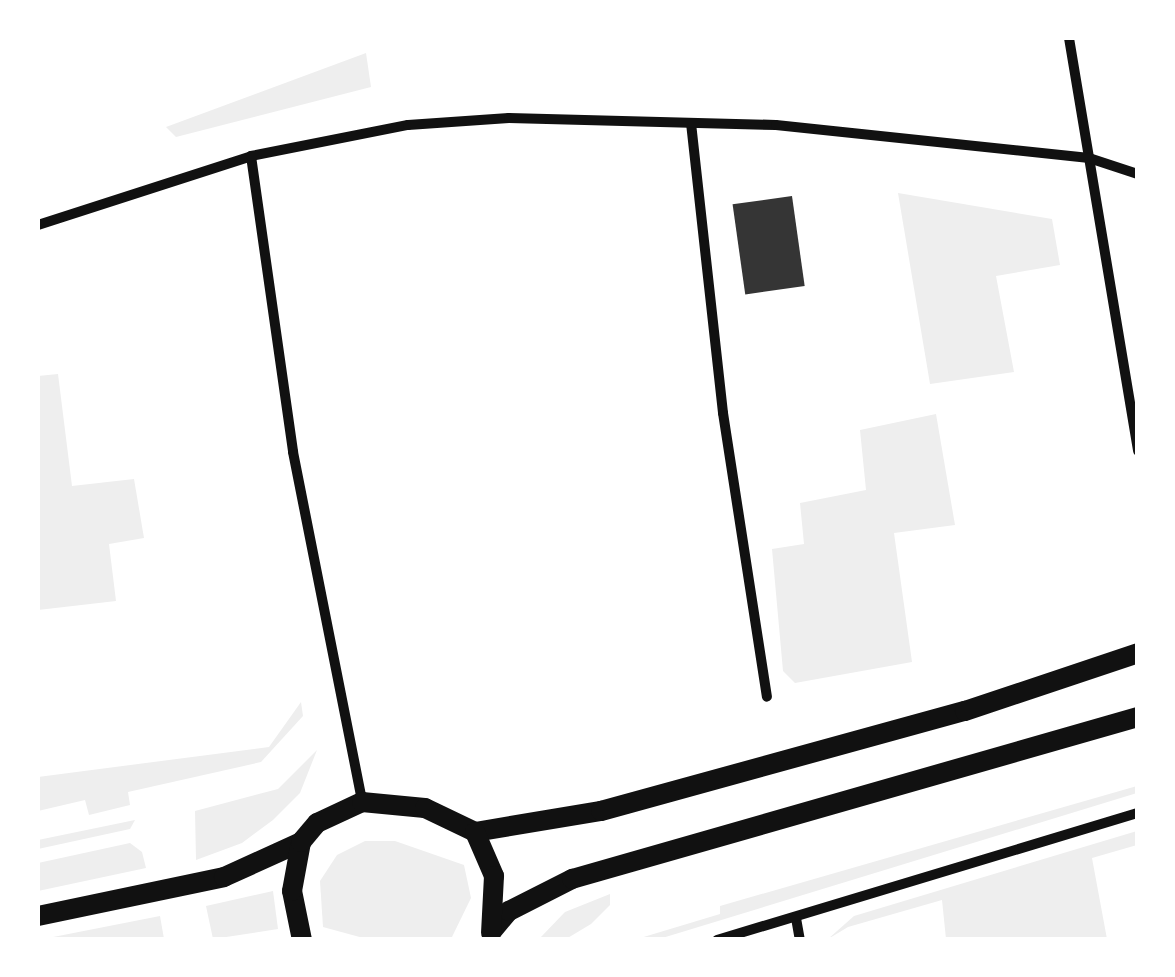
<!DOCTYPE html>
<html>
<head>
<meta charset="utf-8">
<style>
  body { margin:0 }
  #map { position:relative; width:1175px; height:977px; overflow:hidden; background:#fff; font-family:Ubuntu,sans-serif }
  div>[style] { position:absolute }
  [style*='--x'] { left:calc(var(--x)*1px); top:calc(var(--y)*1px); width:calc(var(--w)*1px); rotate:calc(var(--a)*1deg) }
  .green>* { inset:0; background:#eee }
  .building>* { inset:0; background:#353535; transform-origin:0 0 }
  .minor>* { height:10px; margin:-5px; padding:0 5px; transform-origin:5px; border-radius:5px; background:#111 }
  .secondary>* { height:20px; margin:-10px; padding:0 10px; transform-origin:10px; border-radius:10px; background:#111 }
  span { translate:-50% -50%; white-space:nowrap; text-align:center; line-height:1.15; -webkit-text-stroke:10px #fff; paint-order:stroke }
  .frame { position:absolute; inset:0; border:40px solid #fff; pointer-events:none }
</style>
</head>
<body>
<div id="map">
  <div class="green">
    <div style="clip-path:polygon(366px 53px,371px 87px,176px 137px,166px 127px)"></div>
    <div style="clip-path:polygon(898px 193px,1052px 219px,1060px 265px,996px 276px,1014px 372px,930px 384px)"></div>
    <div style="clip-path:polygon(58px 374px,72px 486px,134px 479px,144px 538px,109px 544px,116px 601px,38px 610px,38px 376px)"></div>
    <div style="clip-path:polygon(936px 414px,955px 525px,894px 533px,912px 662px,795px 683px,783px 671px,772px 549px,804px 544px,800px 503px,866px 490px,860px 430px)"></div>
    <div style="clip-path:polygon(301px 702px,303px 716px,261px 762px,128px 792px,130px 805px,89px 815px,85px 800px,38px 811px,38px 777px,269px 747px)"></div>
    <div style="clip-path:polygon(317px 750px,300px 793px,273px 820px,242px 843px,196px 860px,195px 811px,278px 789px)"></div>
    <div style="clip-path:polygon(1137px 786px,1137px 793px,659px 939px,637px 939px,720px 914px,720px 906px)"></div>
    <div style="clip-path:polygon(135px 820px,130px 829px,38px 849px,38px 840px)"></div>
    <div style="clip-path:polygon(1137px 831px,1137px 845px,1092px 858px,1107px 939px,946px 939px,942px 900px,848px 927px,828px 939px,854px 916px)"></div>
    <div style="clip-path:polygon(365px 841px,395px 841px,464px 865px,471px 898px,451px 939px,367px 939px,323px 927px,320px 881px,337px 855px)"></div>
    <div style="clip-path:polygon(130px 843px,142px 852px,146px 868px,38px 891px,38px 863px)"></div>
    <div style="clip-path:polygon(273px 891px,278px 929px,213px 939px,206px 906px)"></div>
    <div style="clip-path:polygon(610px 894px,610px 905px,591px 924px,566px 939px,539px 939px,565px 912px)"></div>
    <div style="clip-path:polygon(160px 916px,164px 939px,43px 939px)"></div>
  </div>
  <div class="building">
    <div style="left:792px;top:196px;width:91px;height:60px;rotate:82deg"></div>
  </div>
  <div class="minor">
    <div style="--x:1069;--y:38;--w:419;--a:80.5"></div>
    <div style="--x:691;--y:123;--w:292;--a:83.7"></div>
    <div style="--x:723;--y:413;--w:287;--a:81.2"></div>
    <div style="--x:251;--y:156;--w:299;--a:81.9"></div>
    <div style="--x:293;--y:452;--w:357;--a:78.8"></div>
    <div style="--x:38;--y:225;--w:224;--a:-17.9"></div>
    <div style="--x:251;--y:156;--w:160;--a:-11.2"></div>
    <div style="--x:408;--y:125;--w:101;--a:-4"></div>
    <div style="--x:509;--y:118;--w:267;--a:1.5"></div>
    <div style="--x:776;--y:125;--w:315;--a:6"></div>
    <div style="--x:1089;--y:158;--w:52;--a:18.1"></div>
    <div style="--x:796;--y:918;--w:22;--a:80"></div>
    <div style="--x:717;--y:940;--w:440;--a:-16.8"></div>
  </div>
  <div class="secondary">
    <div style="--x:475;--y:832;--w:128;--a:-9.5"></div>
    <div style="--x:601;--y:811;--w:377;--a:-15.4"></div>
    <div style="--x:965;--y:711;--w:182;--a:-18.5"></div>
    <div style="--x:38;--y:916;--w:190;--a:-11.8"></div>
    <div style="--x:224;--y:877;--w:85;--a:-24.4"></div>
    <div style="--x:492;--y:931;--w:26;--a:-50"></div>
    <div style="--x:509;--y:911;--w:71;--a:-26.9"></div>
    <div style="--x:572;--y:879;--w:589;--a:-15.97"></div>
    <div style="--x:302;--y:940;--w:50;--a:-101.5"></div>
    <div style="--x:292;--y:891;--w:50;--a:-79.6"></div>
    <div style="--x:301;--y:842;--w:25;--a:-50"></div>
    <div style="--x:317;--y:823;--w:50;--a:-25"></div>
    <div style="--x:362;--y:802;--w:63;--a:5.4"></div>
    <div style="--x:425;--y:808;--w:55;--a:25.6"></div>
    <div style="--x:475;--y:832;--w:48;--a:66.6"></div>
    <div style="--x:494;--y:876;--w:57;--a:93"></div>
  </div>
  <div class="frame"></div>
</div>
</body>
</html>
